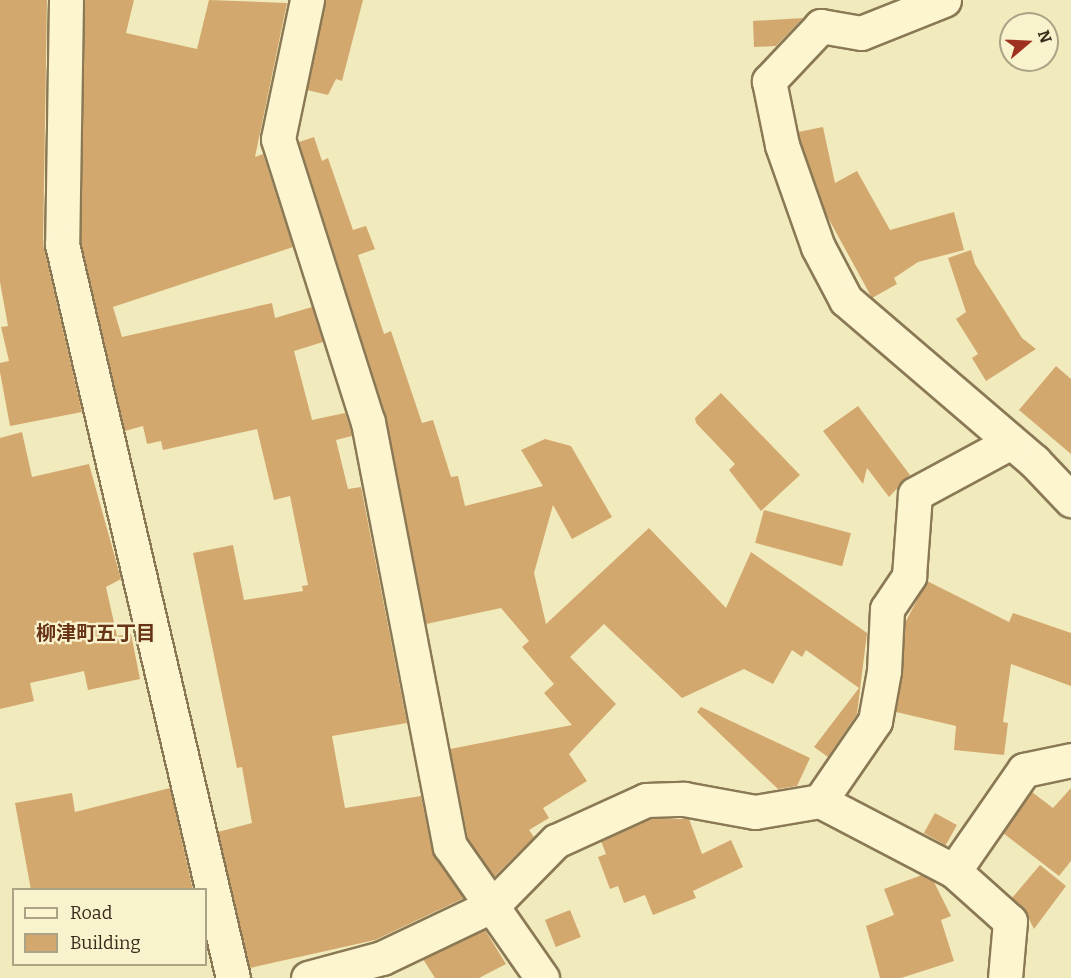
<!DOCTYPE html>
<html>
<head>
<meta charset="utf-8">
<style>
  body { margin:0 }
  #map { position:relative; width:1071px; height:978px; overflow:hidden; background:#f1eabc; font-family:Bitter,"Noto Sans JP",serif }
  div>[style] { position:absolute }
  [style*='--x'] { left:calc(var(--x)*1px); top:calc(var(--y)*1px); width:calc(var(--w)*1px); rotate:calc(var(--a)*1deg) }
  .building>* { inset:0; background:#d3a86f; transform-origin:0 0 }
  .roads { filter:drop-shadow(2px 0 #8a7954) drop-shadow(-2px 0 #8a7954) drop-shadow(0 2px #8a7954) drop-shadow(0 -2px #8a7954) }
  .minor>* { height:33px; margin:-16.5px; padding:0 16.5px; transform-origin:16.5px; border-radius:16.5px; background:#fcf5d0 }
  span { translate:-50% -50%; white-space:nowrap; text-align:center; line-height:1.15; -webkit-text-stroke:4.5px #f8f2cd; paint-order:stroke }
  .neighbourhood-label { font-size:20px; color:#683416; font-weight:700 }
  .legend { position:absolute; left:12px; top:888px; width:195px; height:78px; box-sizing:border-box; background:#f8f2cd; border:2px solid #aba386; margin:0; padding:8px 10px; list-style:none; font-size:18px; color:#382d1b }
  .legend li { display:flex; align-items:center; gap:12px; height:30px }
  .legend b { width:30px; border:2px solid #aba386 }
  .north { position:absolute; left:999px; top:12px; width:60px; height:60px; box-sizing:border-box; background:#f8f2cd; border:2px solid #aba386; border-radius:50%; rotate:71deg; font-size:16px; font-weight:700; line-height:24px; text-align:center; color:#382d1b }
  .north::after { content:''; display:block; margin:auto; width:21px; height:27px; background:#9e321f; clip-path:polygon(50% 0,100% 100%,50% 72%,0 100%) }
</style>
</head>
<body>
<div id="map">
  <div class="building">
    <div style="clip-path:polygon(0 0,47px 0,43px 244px,82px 412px,10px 426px,0 372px,0 363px,9px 361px,1px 327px,8px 326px,0 282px)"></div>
    <div style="clip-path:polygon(85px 0,134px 0,126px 33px,197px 49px,209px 0,287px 3px,255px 157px,263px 154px,293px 247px,113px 307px,122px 337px,272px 303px,275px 318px,312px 307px,323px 342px,294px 351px,312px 420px,345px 413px,350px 427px,352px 436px,336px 440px,348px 489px,361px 487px,407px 723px,332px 736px,345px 808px,421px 796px,432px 850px,464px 898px,375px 940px,250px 968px,218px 832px,252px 823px,242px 767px,237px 768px,193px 553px,233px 545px,244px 600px,303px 591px,302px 586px,308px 585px,290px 496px,274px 500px,257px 429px,163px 450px,161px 441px,147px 444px,143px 426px,125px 431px,81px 242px)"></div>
    <div style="clip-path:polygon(325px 0,363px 0,342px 81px,336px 79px,328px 95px,307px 90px)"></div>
    <div style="clip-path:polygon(803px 18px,776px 46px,754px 47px,753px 21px)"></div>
    <div style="clip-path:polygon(823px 127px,835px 183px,857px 171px,890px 230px,954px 212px,964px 250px,918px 262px,894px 278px,897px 284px,872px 298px,826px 214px,800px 140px,798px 132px)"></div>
    <div style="clip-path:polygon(314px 137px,322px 161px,328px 158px,353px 230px,366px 226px,375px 249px,358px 255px,384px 334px,391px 331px,422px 423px,433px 420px,451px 477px,458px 476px,465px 506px,543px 486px,521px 450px,545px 439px,571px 446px,612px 517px,572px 539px,553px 505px,534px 573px,546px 624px,649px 528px,726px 608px,751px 552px,867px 633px,857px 714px,828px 757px,814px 747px,859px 688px,806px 650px,802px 657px,792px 650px,773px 684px,744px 669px,682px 698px,604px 624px,570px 657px,616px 704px,569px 754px,587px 781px,543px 808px,549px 818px,529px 830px,534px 837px,494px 877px,468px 839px,450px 749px,572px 725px,544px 693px,554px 684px,522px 647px,529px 641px,501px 608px,426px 624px,386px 416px,299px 142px)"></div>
    <div style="clip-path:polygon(971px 250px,975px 264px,1022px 338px,1036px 349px,986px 381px,972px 358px,978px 354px,956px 319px,966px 312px,948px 258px)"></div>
    <div style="clip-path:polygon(1056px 366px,1071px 379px,1071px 454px,1019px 410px)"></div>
    <div style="clip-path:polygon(721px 393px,800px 475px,761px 511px,729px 470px,735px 464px,696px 423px,695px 418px)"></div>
    <div style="clip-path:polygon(858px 406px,910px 475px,889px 497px,867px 468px,863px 484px,823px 431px)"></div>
    <div style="clip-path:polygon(22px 432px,32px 477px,89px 464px,121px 579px,106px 587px,117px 636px,131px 634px,140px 679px,88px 690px,84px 671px,30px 683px,34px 701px,0 709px,0 438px)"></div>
    <div style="left:764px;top:510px;width:90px;height:34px;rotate:15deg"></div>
    <div style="clip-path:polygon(927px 581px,1009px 622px,1013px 613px,1071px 633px,1071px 686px,1011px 664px,1003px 722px,1008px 723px,1004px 755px,954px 750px,956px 726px,896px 712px,905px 623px)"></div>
    <div style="clip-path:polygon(701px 707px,810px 758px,797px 786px,778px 789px,697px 712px)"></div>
    <div style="clip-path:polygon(170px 788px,193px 890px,31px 890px,15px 803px,72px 793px,75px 812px)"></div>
    <div style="clip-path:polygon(1071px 788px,1071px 861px,1059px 876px,1003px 833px,1032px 792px,1053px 808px)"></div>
    <div style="left:935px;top:813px;width:25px;height:23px;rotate:29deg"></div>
    <div style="clip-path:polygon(650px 819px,689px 819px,702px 854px,731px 840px,743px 867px,693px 891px,696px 898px,653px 915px,645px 895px,624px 903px,618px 886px,610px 889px,598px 857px,606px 854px,601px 841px)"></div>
    <div style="clip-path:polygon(1040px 865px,1066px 886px,1034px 929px,1023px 907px,1012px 898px)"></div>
    <div style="clip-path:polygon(922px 875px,934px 882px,951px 916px,941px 920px,954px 961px,901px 978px,880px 978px,866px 926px,894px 915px,884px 889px)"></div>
    <div style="left:570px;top:910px;width:29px;height:27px;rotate:68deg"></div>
    <div style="clip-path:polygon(485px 930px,506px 964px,479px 978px,435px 978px,423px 959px)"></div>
  </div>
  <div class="roads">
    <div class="minor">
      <div style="--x:66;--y:0;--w:244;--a:90.9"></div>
      <div style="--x:62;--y:244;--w:754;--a:76.89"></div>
      <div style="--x:307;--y:0;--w:142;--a:101.8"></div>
      <div style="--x:278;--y:139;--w:297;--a:72.4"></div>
      <div style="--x:368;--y:422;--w:432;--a:79.1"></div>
      <div style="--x:450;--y:846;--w:161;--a:55.1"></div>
      <div style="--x:944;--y:0;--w:89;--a:158.3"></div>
      <div style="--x:861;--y:33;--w:41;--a:-170.1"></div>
      <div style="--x:821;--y:26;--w:76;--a:133.4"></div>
      <div style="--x:769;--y:81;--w:65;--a:78.5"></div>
      <div style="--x:782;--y:145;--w:108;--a:70.6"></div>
      <div style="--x:818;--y:247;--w:60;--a:62.2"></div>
      <div style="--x:846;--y:300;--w:248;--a:40.6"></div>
      <div style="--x:1034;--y:461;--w:54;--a:46.5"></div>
      <div style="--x:820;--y:801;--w:97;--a:-55.5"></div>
      <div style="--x:875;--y:721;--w:51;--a:-79.8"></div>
      <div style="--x:884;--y:671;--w:62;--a:-87.2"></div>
      <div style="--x:887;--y:609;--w:40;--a:-56"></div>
      <div style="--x:909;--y:576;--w:82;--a:-85.8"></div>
      <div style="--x:915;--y:494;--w:109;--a:-28.4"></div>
      <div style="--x:954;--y:871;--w:75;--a:41.8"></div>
      <div style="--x:1010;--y:921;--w:57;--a:95"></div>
      <div style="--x:308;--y:978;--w:77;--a:-15.1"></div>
      <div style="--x:382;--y:958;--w:123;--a:-25.5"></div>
      <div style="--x:493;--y:905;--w:90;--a:-45.5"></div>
      <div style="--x:556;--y:841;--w:99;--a:-24.5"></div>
      <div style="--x:646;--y:800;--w:38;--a:-2"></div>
      <div style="--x:684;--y:799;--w:72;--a:10.4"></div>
      <div style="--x:755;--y:812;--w:66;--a:-9.6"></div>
      <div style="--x:820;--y:801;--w:151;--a:27.6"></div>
      <div style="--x:954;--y:871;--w:123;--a:-55.3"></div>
      <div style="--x:1024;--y:770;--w:48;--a:-12"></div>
    </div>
  </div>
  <div class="neighbourhood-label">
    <span style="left:96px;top:633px">柳津町五丁目</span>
  </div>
  <ul class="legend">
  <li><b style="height:8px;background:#fcf5d0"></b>Road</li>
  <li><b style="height:16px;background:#d3a86f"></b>Building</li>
  </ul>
  <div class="north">N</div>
</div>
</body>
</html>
